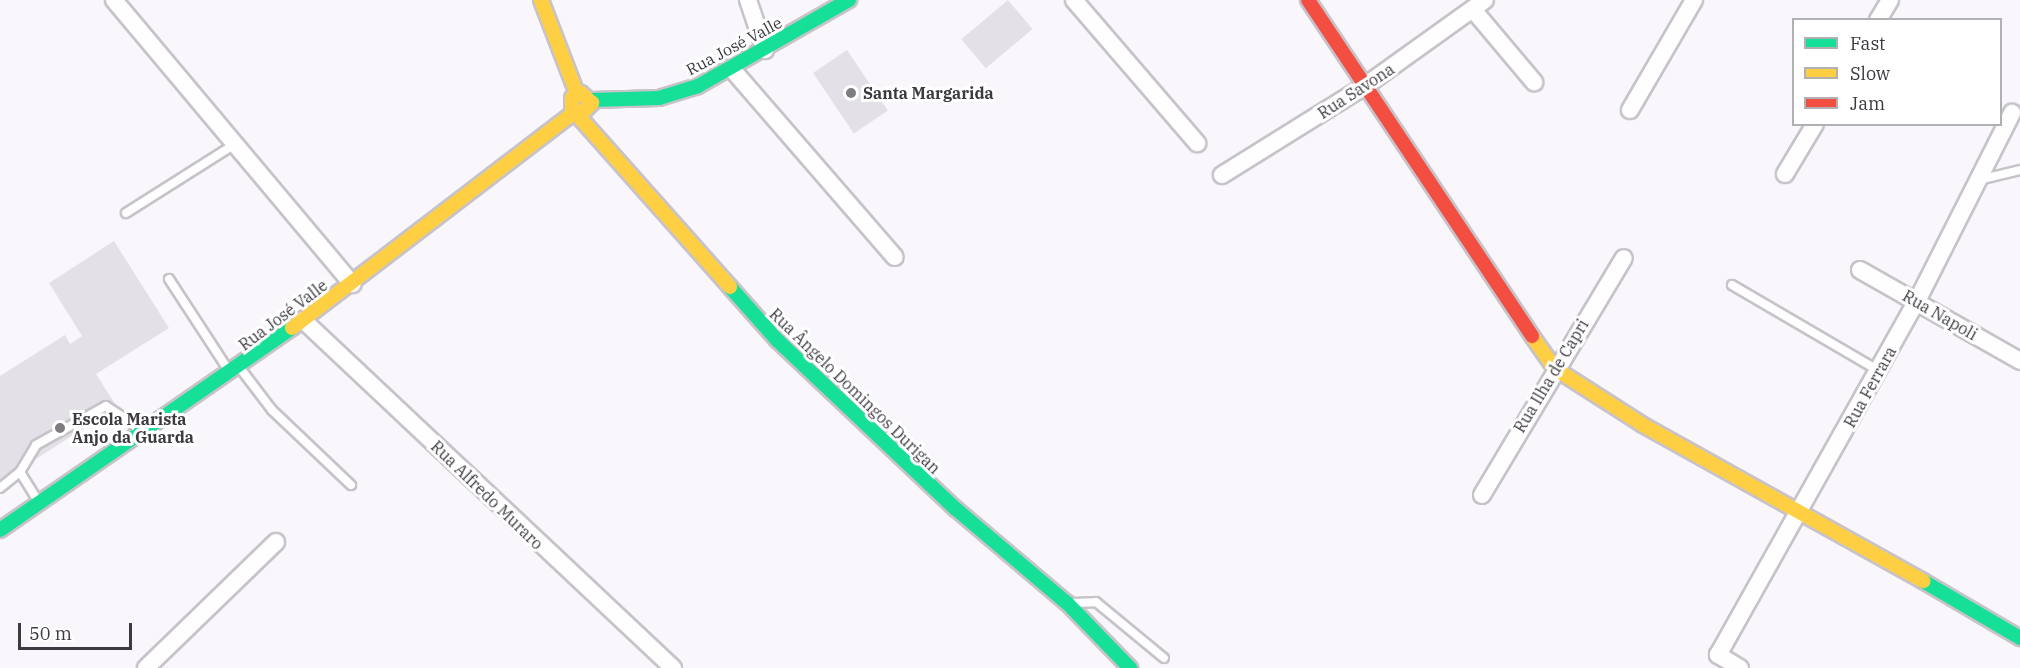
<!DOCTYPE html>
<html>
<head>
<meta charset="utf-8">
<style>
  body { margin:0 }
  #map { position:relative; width:2020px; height:668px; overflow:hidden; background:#faf7fc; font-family:"IBM Plex Serif",serif }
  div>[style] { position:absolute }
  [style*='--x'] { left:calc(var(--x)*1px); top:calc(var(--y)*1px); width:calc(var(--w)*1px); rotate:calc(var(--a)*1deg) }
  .building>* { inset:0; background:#e3e0e7; transform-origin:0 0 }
  .roads { filter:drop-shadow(2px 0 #c7c3c9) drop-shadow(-2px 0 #c7c3c9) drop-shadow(0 2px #c7c3c9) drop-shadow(0 -2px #c7c3c9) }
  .lane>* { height:8px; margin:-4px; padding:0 4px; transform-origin:4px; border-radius:4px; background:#fefeff }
  .street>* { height:16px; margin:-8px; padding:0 8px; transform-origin:8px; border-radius:8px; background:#fefeff }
  .fast>* { height:14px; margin:-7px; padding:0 7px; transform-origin:7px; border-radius:7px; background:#16e098 }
  .slow>* { height:14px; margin:-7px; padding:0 7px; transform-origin:7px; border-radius:7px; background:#ffcf43 }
  .jam>* { height:14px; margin:-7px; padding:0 7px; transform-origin:7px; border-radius:7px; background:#f24e42 }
  .dots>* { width:16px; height:16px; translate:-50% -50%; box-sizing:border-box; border:3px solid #fff; border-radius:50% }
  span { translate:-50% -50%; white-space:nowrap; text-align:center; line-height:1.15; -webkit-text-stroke:6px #fff; paint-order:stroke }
  .street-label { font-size:16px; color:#3d3940 }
  .poi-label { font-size:16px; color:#3d3940; font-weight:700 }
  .left { translate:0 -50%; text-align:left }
  .legend { position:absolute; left:1792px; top:18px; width:210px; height:108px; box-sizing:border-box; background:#fff; border:2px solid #b1b0b3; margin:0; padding:8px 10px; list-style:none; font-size:18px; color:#3d3940 }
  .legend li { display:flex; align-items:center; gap:12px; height:30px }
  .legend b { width:30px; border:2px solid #b1b0b3 }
  .scale { position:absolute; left:18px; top:623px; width:114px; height:27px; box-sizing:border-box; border:3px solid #3d3940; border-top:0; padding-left:8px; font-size:18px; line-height:21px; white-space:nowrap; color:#3d3940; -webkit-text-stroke:4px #fff; paint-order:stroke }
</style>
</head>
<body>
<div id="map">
  <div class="building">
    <div style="left:1008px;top:0;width:38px;height:61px;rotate:50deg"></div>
    <div style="left:847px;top:50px;width:73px;height:41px;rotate:56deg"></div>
    <div style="clip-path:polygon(114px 241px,169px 328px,96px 374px,117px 407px,0 482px,0 376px,65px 335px,70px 344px,82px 336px,49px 283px)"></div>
  </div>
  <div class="roads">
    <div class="lane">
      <div style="--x:1979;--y:180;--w:42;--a:-13.7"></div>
      <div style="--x:126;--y:213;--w:129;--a:-32.3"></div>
      <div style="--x:169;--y:279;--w:113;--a:56.9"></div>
      <div style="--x:1732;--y:285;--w:170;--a:30.3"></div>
      <div style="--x:240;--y:368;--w:53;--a:52.7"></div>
      <div style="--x:272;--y:410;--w:109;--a:43.5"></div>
      <div style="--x:20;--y:472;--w:36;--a:58"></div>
      <div style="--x:0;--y:488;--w:26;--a:-39"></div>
      <div style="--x:20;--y:472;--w:31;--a:-59"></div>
      <div style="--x:36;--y:445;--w:80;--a:-29.1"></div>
      <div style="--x:106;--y:406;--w:45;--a:33.3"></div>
      <div style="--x:1071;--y:603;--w:25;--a:-2"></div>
      <div style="--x:1096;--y:602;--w:88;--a:39.5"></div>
    </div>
    <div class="street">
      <div style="--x:114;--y:0;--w:371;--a:50"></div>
      <div style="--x:748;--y:0;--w:53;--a:71.2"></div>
      <div style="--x:1074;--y:0;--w:189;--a:49.3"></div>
      <div style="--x:1475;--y:12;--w:92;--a:49.9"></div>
      <div style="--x:1878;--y:20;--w:23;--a:-59"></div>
      <div style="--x:731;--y:68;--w:250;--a:49.1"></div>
      <div style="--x:1630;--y:110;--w:127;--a:-59.8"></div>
      <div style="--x:1785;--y:174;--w:58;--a:-59"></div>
      <div style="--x:1222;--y:175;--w:165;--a:-31.9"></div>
      <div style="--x:1362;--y:88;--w:151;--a:-35.6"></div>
      <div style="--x:1860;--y:270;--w:184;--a:29.6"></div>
      <div style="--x:303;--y:320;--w:508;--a:43.24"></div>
      <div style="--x:1482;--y:495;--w:276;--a:-59.1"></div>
      <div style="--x:146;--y:668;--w:181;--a:-44.1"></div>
      <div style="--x:1740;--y:668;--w:26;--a:-149"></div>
      <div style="--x:1718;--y:655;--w:406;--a:-60.7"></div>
      <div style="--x:1917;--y:301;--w:211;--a:-63.2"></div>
    </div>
    <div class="fast">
      <div style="--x:592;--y:100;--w:67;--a:-1.7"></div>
      <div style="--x:659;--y:98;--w:41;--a:-17.1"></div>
      <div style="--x:698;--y:86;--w:174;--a:-29.7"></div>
      <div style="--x:730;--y:287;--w:71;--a:48.4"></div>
      <div style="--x:777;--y:340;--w:246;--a:43.4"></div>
      <div style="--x:956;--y:509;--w:145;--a:40.3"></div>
      <div style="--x:1067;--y:603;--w:91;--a:45.9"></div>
      <div style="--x:0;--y:530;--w:355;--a:-34.7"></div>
      <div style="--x:1923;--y:581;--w:113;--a:30.4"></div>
    </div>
    <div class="slow">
      <div style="--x:541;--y:0;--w:101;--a:69"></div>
      <div style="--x:581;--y:114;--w:16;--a:-45"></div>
      <div style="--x:592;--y:103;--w:15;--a:-138"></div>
      <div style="--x:581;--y:93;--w:10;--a:151"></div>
      <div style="--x:572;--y:98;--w:11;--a:90"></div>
      <div style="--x:572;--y:109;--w:238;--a:48.4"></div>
      <div style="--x:292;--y:328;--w:356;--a:-37.4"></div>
      <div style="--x:1532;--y:336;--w:39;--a:55"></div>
      <div style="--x:1554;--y:368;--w:106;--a:32.6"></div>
      <div style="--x:1643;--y:425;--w:321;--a:29.1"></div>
    </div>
    <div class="jam">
      <div style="--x:1308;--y:0;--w:404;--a:56.3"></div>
    </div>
  </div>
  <div class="dots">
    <div style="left:851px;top:93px;background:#7f7c82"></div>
    <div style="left:60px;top:428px;background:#7f7c82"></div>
  </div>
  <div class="street-label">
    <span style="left:734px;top:46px;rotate:-28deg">Rua José Valle</span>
    <span style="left:1356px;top:91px;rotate:-33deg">Rua Savona</span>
    <span style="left:283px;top:315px;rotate:-37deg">Rua José Valle</span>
    <span style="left:1940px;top:315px;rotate:30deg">Rua Napoli</span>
    <span style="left:1551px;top:376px;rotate:-59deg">Rua Ilha de Capri</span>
    <span style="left:1870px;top:387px;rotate:-61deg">Rua Ferrara</span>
    <span style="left:855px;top:391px;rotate:44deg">Rua Ângelo Domingos Durigan</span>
    <span style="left:487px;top:495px;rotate:44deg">Rua Alfredo Muraro</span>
  </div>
  <div class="poi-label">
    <span class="left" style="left:863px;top:93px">Santa Margarida</span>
    <span class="left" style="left:72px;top:428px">Escola Marista<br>Anjo da Guarda</span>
  </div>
  <ul class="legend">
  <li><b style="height:8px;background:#16e098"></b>Fast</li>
  <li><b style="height:8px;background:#ffcf43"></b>Slow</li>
  <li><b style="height:8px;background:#f24e42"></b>Jam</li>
  </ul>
  <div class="scale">50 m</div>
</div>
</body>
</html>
